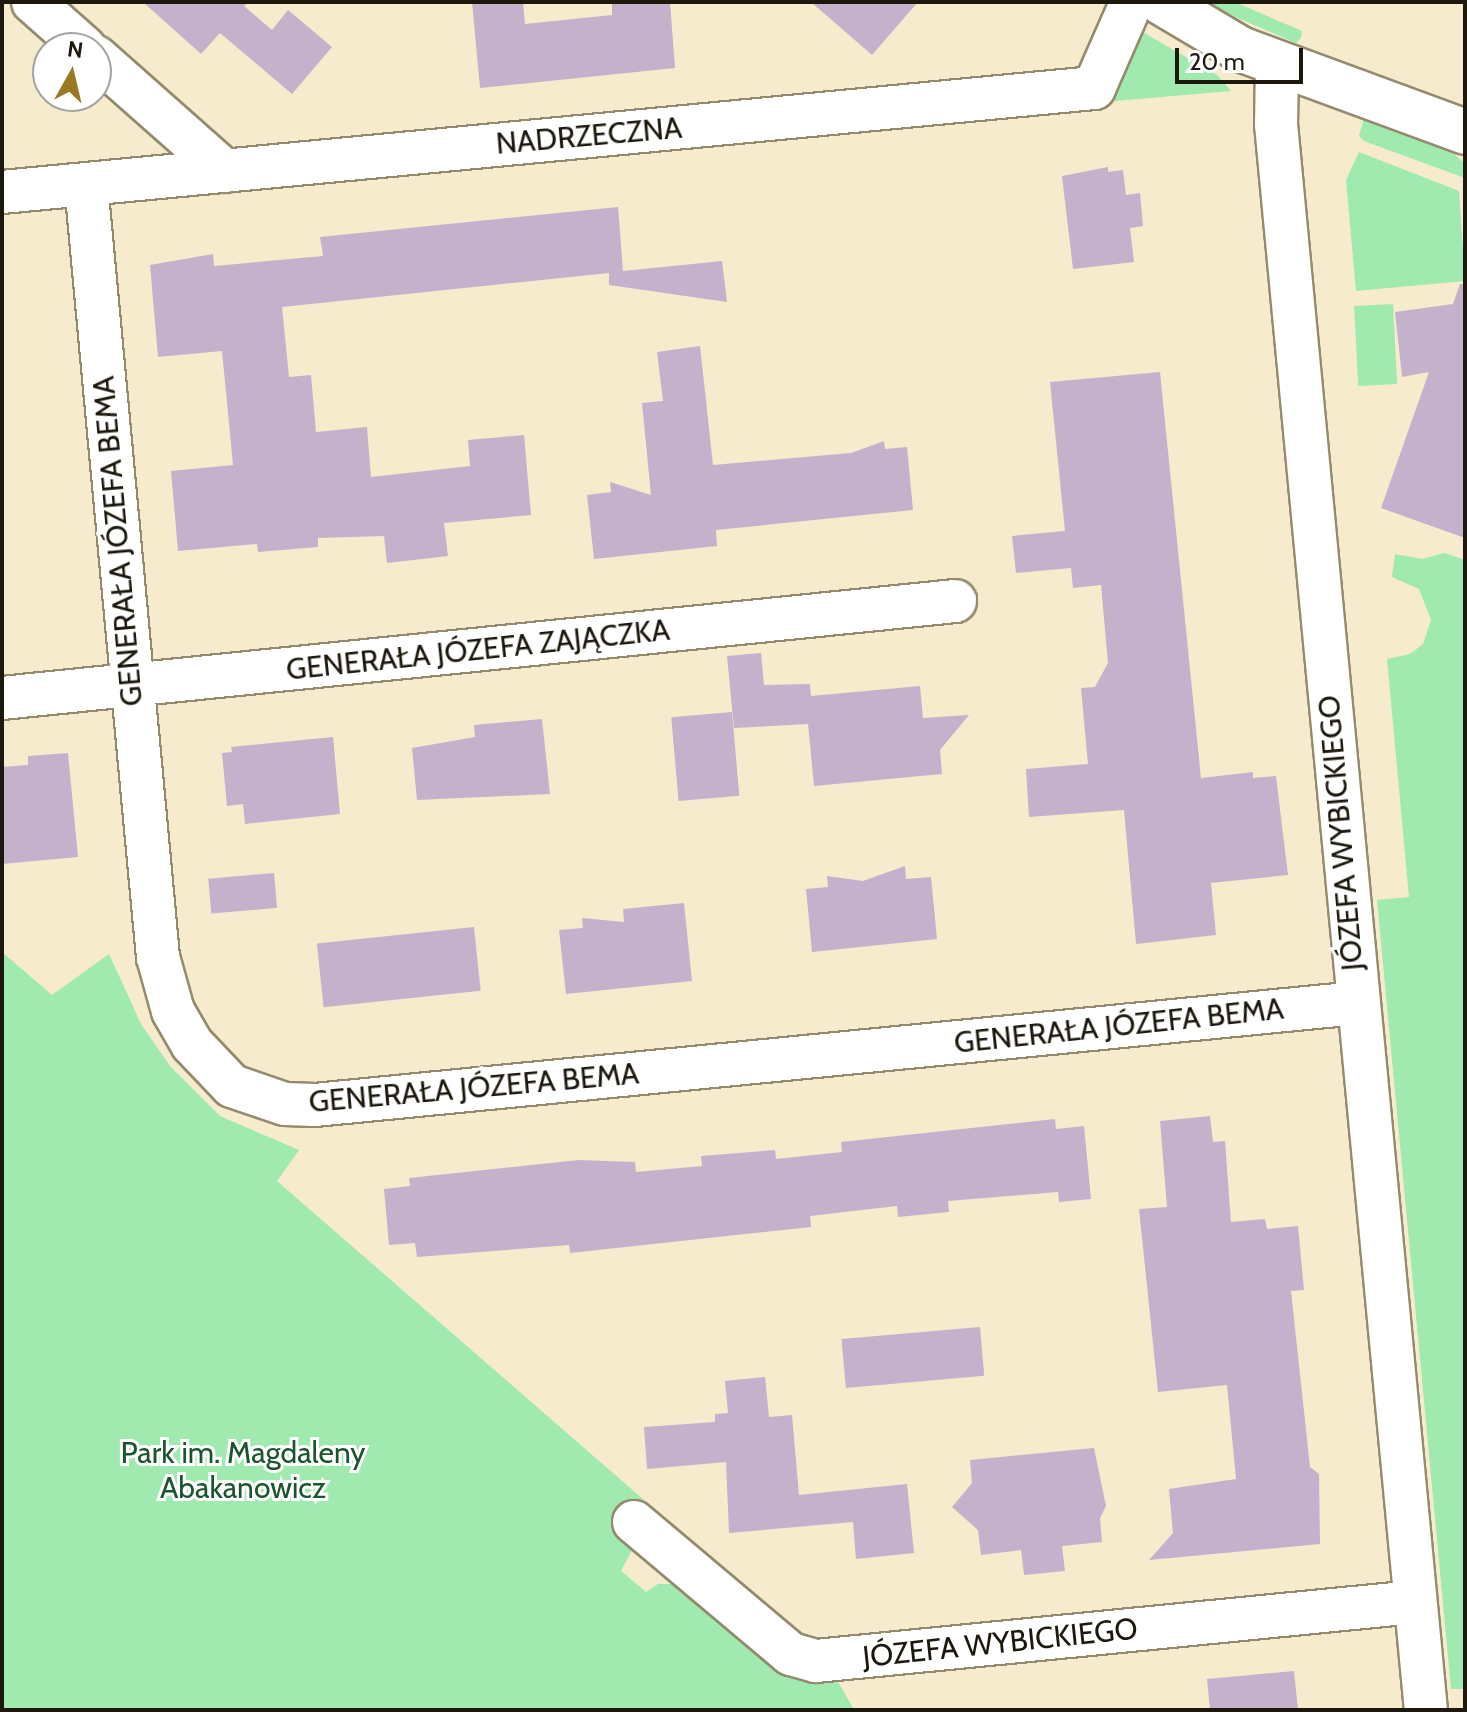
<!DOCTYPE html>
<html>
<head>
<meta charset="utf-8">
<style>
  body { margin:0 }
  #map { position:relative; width:1467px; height:1712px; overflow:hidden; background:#f6ebcc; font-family:Cabin,sans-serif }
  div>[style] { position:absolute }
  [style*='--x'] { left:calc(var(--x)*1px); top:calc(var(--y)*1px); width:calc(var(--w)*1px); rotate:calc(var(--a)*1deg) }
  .green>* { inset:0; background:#a0e9af; transform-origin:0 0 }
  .building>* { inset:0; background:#c4b2cc; transform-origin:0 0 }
  .roads { filter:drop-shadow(2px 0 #948a6e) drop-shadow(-2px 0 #948a6e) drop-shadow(0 2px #948a6e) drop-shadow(0 -2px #948a6e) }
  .minor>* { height:42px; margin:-21px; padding:0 21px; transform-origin:21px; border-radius:21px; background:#fff }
  .tertiary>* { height:44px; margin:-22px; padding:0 22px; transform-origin:22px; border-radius:22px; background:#fff }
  span { translate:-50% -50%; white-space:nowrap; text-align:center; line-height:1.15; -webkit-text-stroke:6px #fff; paint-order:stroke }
  .street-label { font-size:30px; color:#1c180d }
  .park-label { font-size:30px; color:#1a552c }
  .frame { position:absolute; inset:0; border:4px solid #1c180d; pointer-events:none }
  .north { position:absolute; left:32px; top:32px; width:80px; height:80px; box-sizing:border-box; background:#fff; border:2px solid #a4a39e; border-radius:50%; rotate:8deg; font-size:22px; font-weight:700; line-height:32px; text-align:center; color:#1c180d }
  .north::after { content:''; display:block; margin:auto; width:28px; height:36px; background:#9a7923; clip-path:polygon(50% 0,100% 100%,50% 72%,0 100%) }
  .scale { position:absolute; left:1175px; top:48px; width:128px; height:36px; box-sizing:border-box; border:4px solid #1c180d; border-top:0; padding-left:10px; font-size:24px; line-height:28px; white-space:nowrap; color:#1c180d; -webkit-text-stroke:6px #fff; paint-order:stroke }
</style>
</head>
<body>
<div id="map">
  <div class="green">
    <div style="clip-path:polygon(1201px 2px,1235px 2px,1302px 31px,1301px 38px,1296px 43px)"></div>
    <div style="clip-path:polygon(1134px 27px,1217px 75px,1231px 91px,1115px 101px,1115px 83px)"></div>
    <div style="clip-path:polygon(1364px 119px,1450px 150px,1465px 164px,1465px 178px,1364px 141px,1359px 136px)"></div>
    <div style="clip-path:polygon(1359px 152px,1459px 191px,1465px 281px,1356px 291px,1346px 180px)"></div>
    <div style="left:1393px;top:304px;width:80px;height:39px;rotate:87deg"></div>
    <div style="clip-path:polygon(1445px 553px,1465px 560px,1465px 1689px,1451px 1689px,1377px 900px,1409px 897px,1387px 659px,1410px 654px,1423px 644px,1431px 620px,1419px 589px,1392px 577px,1395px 554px,1422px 559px)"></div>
    <div style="clip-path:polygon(2px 952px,52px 995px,109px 954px,141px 1024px,170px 1066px,220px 1116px,299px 1150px,277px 1181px,644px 1500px,619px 1531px,632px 1550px,621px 1571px,646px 1592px,658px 1584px,680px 1584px,833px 1673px,854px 1710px,2px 1710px)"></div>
  </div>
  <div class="building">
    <div style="clip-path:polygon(143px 2px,248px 2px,244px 6px,272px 30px,288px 10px,332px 47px,292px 94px,220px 33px,201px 54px)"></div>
    <div style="clip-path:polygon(472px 2px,523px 2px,525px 24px,612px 15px,612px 2px,670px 2px,675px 68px,480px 88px)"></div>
    <div style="clip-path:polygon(811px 2px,918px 2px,872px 55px)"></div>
    <div style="clip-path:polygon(1108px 167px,1108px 172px,1123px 170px,1126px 195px,1140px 193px,1143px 226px,1130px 228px,1134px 262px,1073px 269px,1062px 176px)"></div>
    <div style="clip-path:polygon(618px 207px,623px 271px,722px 261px,727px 302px,609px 285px,609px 273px,282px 307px,289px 377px,311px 375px,316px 432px,367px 427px,371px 477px,470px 466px,468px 440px,524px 435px,531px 515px,444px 523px,448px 556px,387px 563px,384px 536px,318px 538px,318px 547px,258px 552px,257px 544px,178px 551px,171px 471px,233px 465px,222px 351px,158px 357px,150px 265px,213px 254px,214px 266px,323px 256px,320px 237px)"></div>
    <div style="clip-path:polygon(1460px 284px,1465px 284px,1465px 538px,1381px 508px,1429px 372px,1402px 377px,1395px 312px,1453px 304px)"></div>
    <div style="clip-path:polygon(700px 346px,713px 465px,851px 453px,884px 441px,885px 449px,907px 447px,913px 510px,716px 530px,717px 546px,594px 559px,587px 495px,611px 492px,610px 482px,651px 495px,642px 403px,663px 401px,657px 352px)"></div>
    <div style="clip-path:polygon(1160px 372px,1201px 778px,1253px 772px,1253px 778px,1276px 776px,1288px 875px,1211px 883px,1216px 935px,1136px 944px,1124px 810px,1029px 817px,1026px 769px,1088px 764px,1081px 688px,1095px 687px,1108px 663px,1101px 585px,1073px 588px,1071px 568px,1016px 573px,1012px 536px,1065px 531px,1050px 382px)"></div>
    <div style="clip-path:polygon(761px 653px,764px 685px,810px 684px,811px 696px,920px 686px,923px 718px,969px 715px,940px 750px,942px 774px,814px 786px,808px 724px,734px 728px,727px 656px)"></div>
    <div style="left:732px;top:712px;width:84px;height:61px;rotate:85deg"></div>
    <div style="clip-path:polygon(542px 719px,550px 794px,417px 800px,412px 748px,475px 737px,474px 725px)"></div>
    <div style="clip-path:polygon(333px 737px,340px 814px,245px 824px,243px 804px,227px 806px,222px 753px,232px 752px,231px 747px)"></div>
    <div style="clip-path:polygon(68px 753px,78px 857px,2px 864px,2px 767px,28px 765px,28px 756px)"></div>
    <div style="clip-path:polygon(905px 866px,906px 879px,931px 877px,937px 939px,812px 952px,806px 889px,828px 887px,827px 876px,863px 881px)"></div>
    <div style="left:274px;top:873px;width:35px;height:66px;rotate:85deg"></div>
    <div style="clip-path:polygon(684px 903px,692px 981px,566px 994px,559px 930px,583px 928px,582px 918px,624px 922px,623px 909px)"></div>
    <div style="left:474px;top:927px;width:64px;height:158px;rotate:84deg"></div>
    <div style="clip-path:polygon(1210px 1116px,1213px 1142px,1225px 1141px,1231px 1222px,1265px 1219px,1267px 1229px,1298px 1226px,1304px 1290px,1291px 1291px,1310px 1467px,1319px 1474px,1320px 1544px,1149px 1560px,1173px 1533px,1169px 1489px,1236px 1479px,1227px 1385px,1158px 1392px,1139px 1209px,1167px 1207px,1160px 1121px)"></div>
    <div style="clip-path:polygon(1055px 1119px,1056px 1129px,1084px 1126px,1091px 1199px,1059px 1202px,1058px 1192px,948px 1201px,949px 1212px,898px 1217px,897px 1206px,810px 1216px,811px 1227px,570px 1253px,569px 1245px,417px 1257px,415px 1243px,389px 1245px,384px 1189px,410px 1186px,409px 1178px,579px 1160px,635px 1162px,636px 1172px,702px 1166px,701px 1156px,775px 1150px,776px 1159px,842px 1152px,841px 1142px)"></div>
    <div style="left:980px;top:1327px;width:49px;height:139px;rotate:85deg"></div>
    <div style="clip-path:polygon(765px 1377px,769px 1417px,792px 1415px,799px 1495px,907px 1484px,914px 1553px,856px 1559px,853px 1522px,729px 1533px,726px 1462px,647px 1469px,644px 1427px,715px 1422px,715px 1414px,728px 1413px,725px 1381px)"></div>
    <div style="clip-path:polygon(1094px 1448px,1106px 1506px,1100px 1518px,1102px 1542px,1062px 1546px,1065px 1571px,1024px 1575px,1021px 1550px,981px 1555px,978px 1530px,952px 1507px,972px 1483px,970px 1460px)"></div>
    <div style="clip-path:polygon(1294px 1671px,1298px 1710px,1210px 1710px,1207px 1679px)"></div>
  </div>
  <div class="roads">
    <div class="minor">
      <div style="--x:33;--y:2;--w:69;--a:41.5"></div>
      <div style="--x:96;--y:57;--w:172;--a:41.5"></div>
      <div style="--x:1277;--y:63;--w:61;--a:90.9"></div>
      <div style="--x:1276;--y:124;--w:1593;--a:84.6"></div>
      <div style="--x:86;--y:184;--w:776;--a:84.68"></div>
      <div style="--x:158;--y:957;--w:56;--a:74.5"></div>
      <div style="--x:173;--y:1011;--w:38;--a:60"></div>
      <div style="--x:192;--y:1044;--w:58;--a:46.4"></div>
      <div style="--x:232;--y:1086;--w:56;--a:18.8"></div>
      <div style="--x:285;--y:1104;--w:30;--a:2"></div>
      <div style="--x:315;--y:1105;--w:1047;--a:-5.59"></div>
      <div style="--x:2;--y:192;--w:1097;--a:-5.44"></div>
      <div style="--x:1094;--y:88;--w:82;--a:-66.3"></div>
      <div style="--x:2;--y:698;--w:958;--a:-5.81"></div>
      <div style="--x:634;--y:1522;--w:205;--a:40.1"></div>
      <div style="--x:791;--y:1654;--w:26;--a:16"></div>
      <div style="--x:816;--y:1661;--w:602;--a:-5.63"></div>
    </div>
    <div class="tertiary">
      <div style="--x:1161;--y:2;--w:92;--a:30.7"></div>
      <div style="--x:1240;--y:49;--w:240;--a:20.2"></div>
    </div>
  </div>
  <div class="street-label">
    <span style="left:589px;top:136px;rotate:-5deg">NADRZECZNA</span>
    <span style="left:118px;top:541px;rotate:-95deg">GENERAŁA JÓZEFA BEMA</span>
    <span style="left:478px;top:650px;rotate:-6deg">GENERAŁA JÓZEFA ZAJĄCZKA</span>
    <span style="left:1341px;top:833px;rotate:-95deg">JÓZEFA WYBICKIEGO</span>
    <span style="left:1119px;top:1026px;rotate:-6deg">GENERAŁA JÓZEFA BEMA</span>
    <span style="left:474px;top:1088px;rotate:-5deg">GENERAŁA JÓZEFA BEMA</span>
    <span style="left:1000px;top:1643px;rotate:-6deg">JÓZEFA WYBICKIEGO</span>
  </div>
  <div class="park-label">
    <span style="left:243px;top:1470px">Park im. Magdaleny<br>Abakanowicz</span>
  </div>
  <div class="frame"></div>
  <div class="north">N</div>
  <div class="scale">20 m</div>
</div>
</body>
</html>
